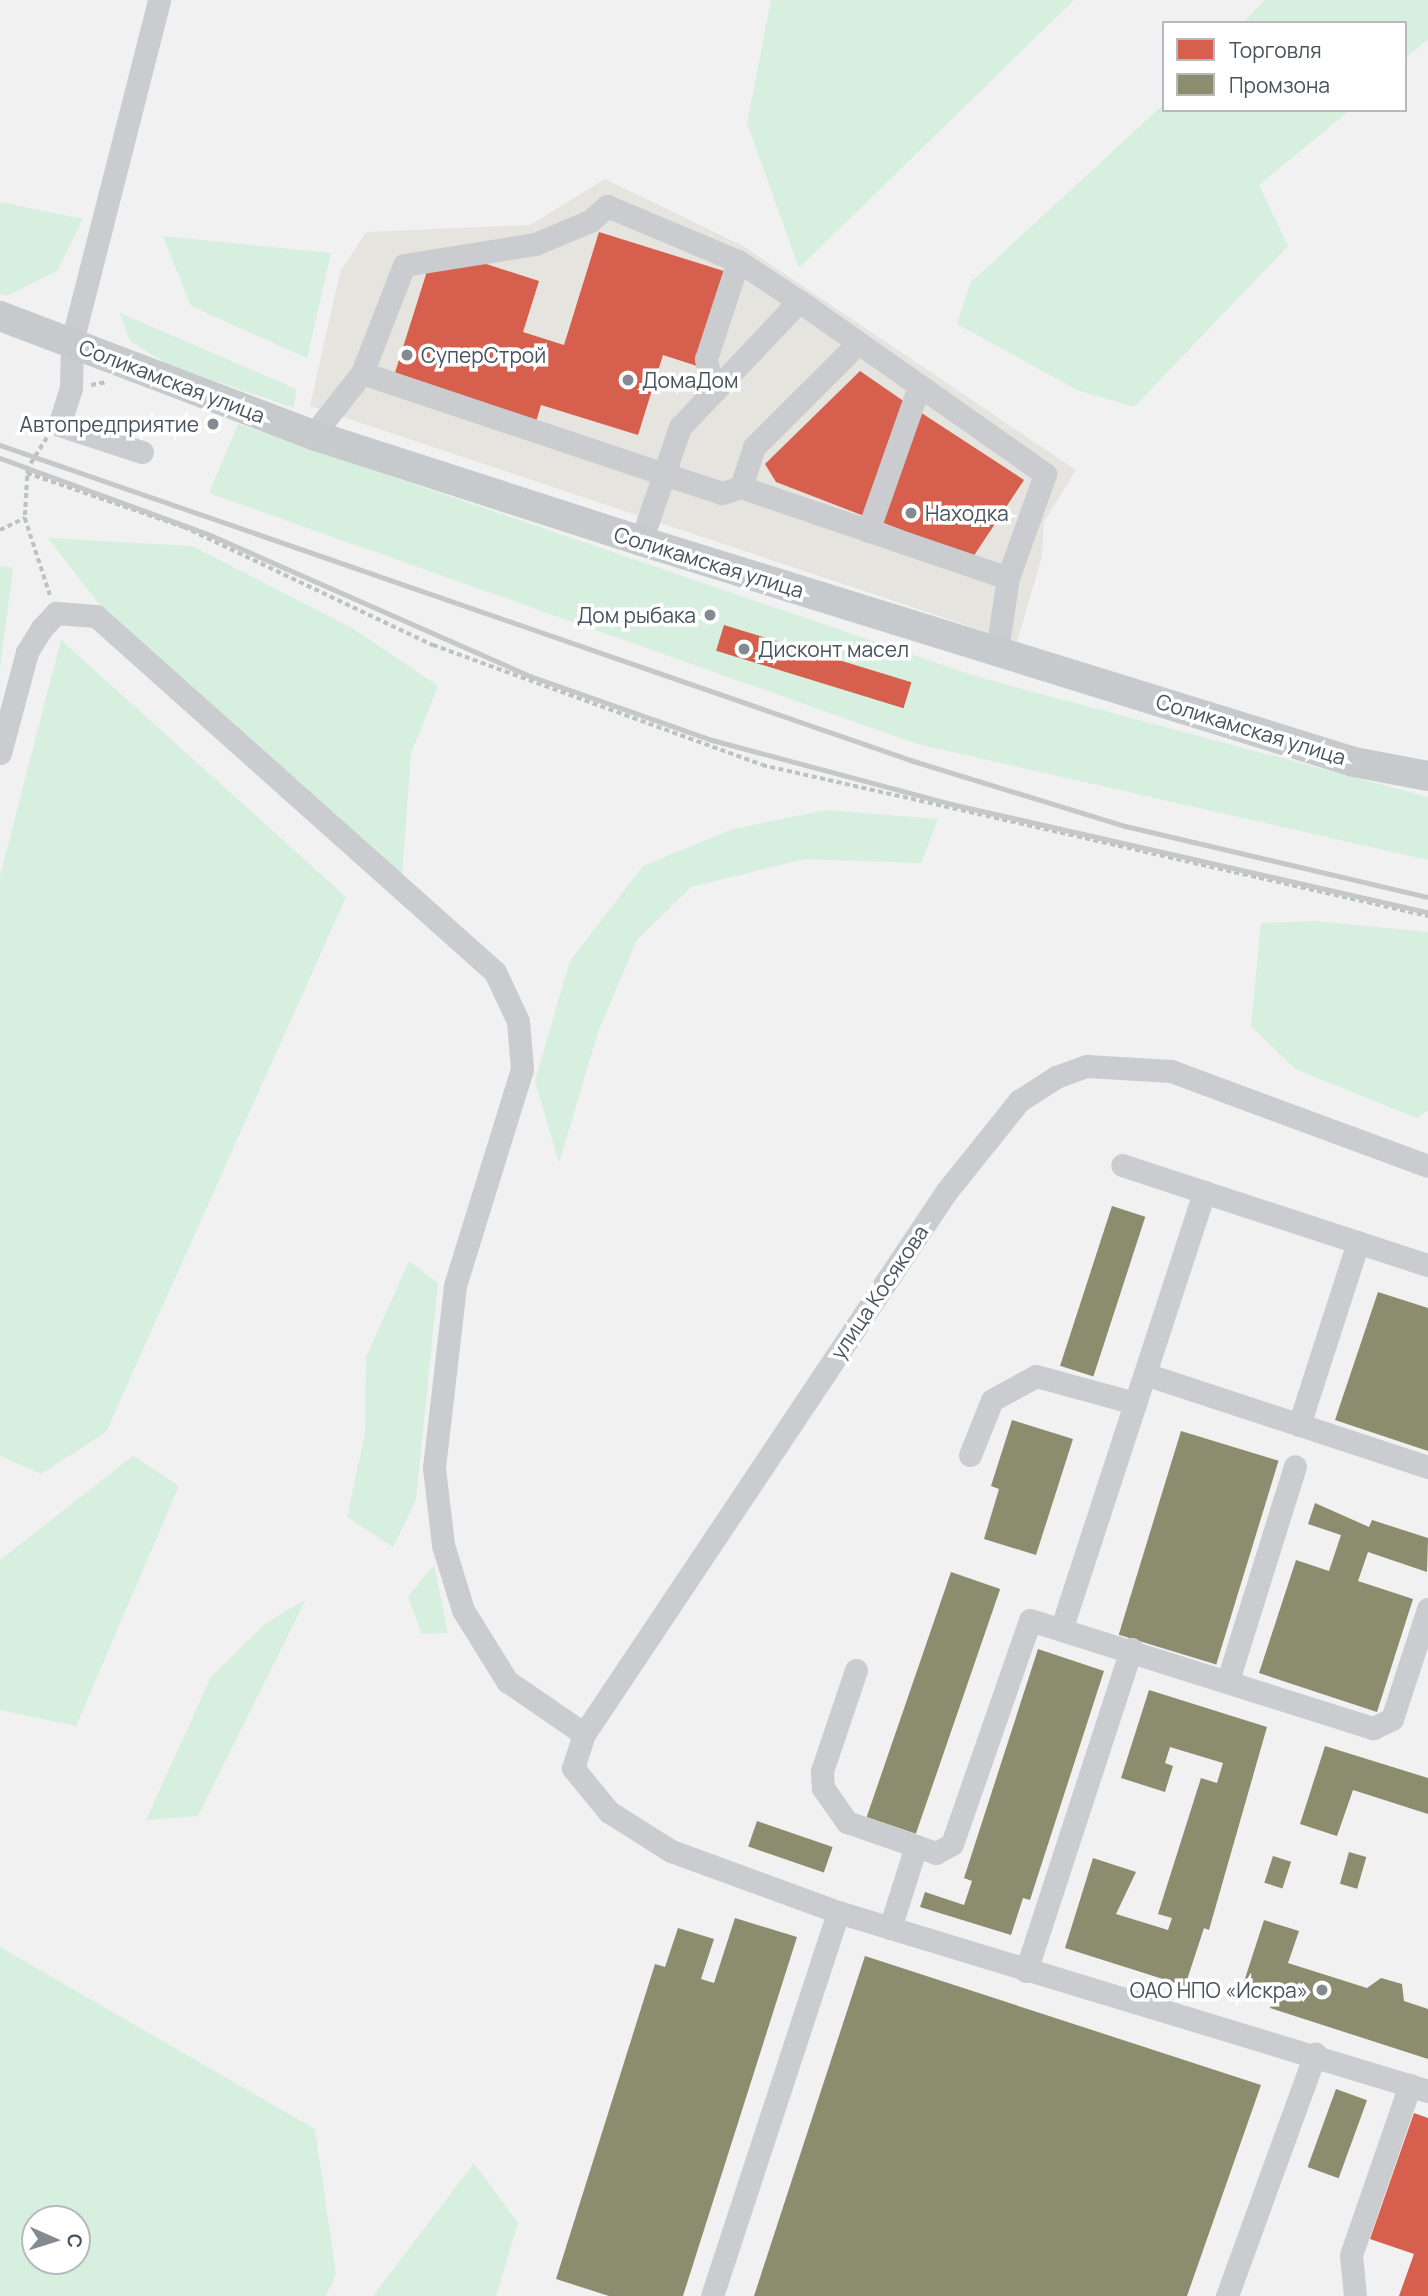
<!DOCTYPE html>
<html>
<head>
<meta charset="utf-8">
<style>
  body { margin:0 }
  #map { position:relative; width:1428px; height:2296px; overflow:hidden; background:#f1f1f1; font-family:Manrope,sans-serif }
  div>[style] { position:absolute }
  [style*='--x'] { left:calc(var(--x)*1px); top:calc(var(--y)*1px); width:calc(var(--w)*1px); rotate:calc(var(--a)*1deg) }
  .commercial>* { inset:0; background:#e6e4df }
  .green>* { inset:0; background:#d6efdf }
  .shops>* { inset:0; background:#d6604d; transform-origin:0 0 }
  .industry>* { inset:0; background:#8c8c6e; transform-origin:0 0 }
  .path>* { height:3.5px; margin-top:-1.75px; transform-origin:0; background:repeating-linear-gradient(90deg,#b9c4c1 0 5px,transparent 0 8.5px) }
  .minor>* { height:23px; margin:-11.5px; padding:0 11.5px; transform-origin:11.5px; border-radius:11.5px; background:#cacccf }
  .major>* { height:30px; margin:-15px; padding:0 15px; transform-origin:15px; border-radius:15px; background:#c6cacd }
  .rail>* { height:5px; margin:-2.5px; padding:0 2.5px; transform-origin:2.5px; border-radius:2.5px; background:#c5c7c9 }
  .dots>* { width:19px; height:19px; translate:-50% -50%; box-sizing:border-box; border:4px solid #fff; border-radius:50% }
  span { translate:-50% -50%; white-space:nowrap; text-align:center; line-height:1.15; -webkit-text-stroke:7px #fff; paint-order:stroke }
  .poi-label { font-size:21px; color:#48535d }
  .left { translate:0 -50%; text-align:left }
  .right { translate:-100% -50%; text-align:right }
  .street-label { font-size:21px; color:#48535d }
  .legend { position:absolute; left:1162px; top:21px; width:245px; height:91px; box-sizing:border-box; background:#fff; border:2px solid #b6babe; margin:0; padding:9px 12px; list-style:none; font-size:21px; color:#48535d }
  .legend li { display:flex; align-items:center; gap:14px; height:35px }
  .legend b { width:35px; border:2px solid #b6babe }
  .north { position:absolute; left:21px; top:2205px; width:70px; height:70px; box-sizing:border-box; background:#fff; border:2px solid #b6babe; border-radius:50%; rotate:93deg; font-size:19px; font-weight:700; line-height:28px; text-align:center; color:#48535d }
  .north::after { content:''; display:block; margin:auto; width:24px; height:32px; background:#838a91; clip-path:polygon(50% 0,100% 100%,50% 72%,0 100%) }
</style>
</head>
<body>
<div id="map">
  <div class="commercial">
    <div style="clip-path:polygon(605px 179px,745px 247px,1076px 470px,1044px 522px,1042px 556px,1017px 642px,310px 406px,340px 272px,366px 232px,530px 225px)"></div>
  </div>
  <div class="green">
    <div style="clip-path:polygon(771px 0,1074px 0,799px 268px,747px 123px)"></div>
    <div style="clip-path:polygon(1265px 0,1428px 0,1428px 39px,1405px 59px,1405px 23px,1243px 23px)"></div>
    <div style="clip-path:polygon(1164px 104px,1164px 110px,1350px 110px,1259px 185px,1288px 246px,1134px 407px,1077px 390px,957px 324px,970px 283px)"></div>
    <div style="clip-path:polygon(0 202px,83px 219px,57px 271px,6px 296px,0 294px)"></div>
    <div style="clip-path:polygon(163px 236px,331px 253px,307px 358px,191px 306px)"></div>
    <div style="clip-path:polygon(120px 313px,296px 389px,294px 408px,169px 365px,130px 341px)"></div>
    <div style="clip-path:polygon(238px 424px,978px 677px,1428px 797px,1428px 860px,917px 744px,209px 493px)"></div>
    <div style="clip-path:polygon(48px 538px,192px 546px,352px 628px,438px 686px,411px 753px,402px 877px,112px 621px)"></div>
    <div style="clip-path:polygon(0 566px,13px 568px,0 669px)"></div>
    <div style="clip-path:polygon(61px 640px,346px 897px,106px 1432px,41px 1474px,0 1456px,0 876px)"></div>
    <div style="clip-path:polygon(826px 810px,938px 819px,921px 863px,805px 859px,691px 887px,637px 940px,598px 1032px,559px 1163px,535px 1081px,570px 961px,643px 866px,733px 829px)"></div>
    <div style="clip-path:polygon(1315px 921px,1428px 932px,1428px 1110px,1417px 1118px,1295px 1069px,1251px 1026px,1261px 923px)"></div>
    <div style="clip-path:polygon(409px 1261px,438px 1283px,416px 1500px,393px 1547px,347px 1517px,365px 1433px,366px 1357px)"></div>
    <div style="clip-path:polygon(133px 1456px,179px 1486px,76px 1726px,0 1710px,0 1560px)"></div>
    <div style="clip-path:polygon(434px 1565px,448px 1633px,422px 1634px,408px 1597px)"></div>
    <div style="clip-path:polygon(306px 1599px,198px 1816px,146px 1820px,211px 1677px,266px 1623px)"></div>
    <div style="clip-path:polygon(evenodd,0 1947px,315px 2129px,336px 2274px,326px 2296px,0 2296px,0 1947px,35px 2219px,77px 2219px,77px 2261px,35px 2261px,35px 2219px)"></div>
    <div style="clip-path:polygon(474px 2163px,518px 2223px,496px 2296px,373px 2296px)"></div>
  </div>
  <div class="shops">
    <div style="clip-path:polygon(599px 232px,727px 272px,697px 366px,663px 355px,638px 435px,541px 405px,535px 425px,393px 379px,428px 268px,480px 262px,539px 281px,523px 332px,564px 345px)"></div>
    <div style="clip-path:polygon(860px 371px,905px 402px,864px 516px,776px 482px,765px 464px)"></div>
    <div style="clip-path:polygon(920px 412px,1024px 480px,973px 557px,881px 522px)"></div>
    <div style="left:724px;top:625px;width:196px;height:27px;rotate:17deg"></div>
    <div style="clip-path:polygon(1414px 2113px,1428px 2118px,1428px 2296px,1399px 2296px,1414px 2254px,1370px 2239px)"></div>
  </div>
  <div class="industry">
    <div style="left:1112px;top:1206px;width:35px;height:168px;rotate:18deg"></div>
    <div style="clip-path:polygon(1378px 1292px,1428px 1308px,1428px 1451px,1335px 1420px)"></div>
    <div style="clip-path:polygon(1012px 1420px,1073px 1439px,1036px 1555px,984px 1539px,999px 1489px,991px 1486px)"></div>
    <div style="left:1181px;top:1431px;width:102px;height:213px;rotate:17deg"></div>
    <div style="clip-path:polygon(1315px 1503px,1369px 1527px,1372px 1520px,1428px 1538px,1427px 1572px,1368px 1552px,1358px 1581px,1413px 1599px,1377px 1712px,1259px 1673px,1296px 1560px,1329px 1571px,1341px 1535px,1308px 1524px)"></div>
    <div style="left:951px;top:1572px;width:52px;height:259px;rotate:19deg"></div>
    <div style="clip-path:polygon(1038px 1649px,1104px 1671px,1030px 1900px,1023px 1898px,1011px 1935px,920px 1907px,925px 1892px,964px 1905px,972px 1881px,964px 1878px)"></div>
    <div style="clip-path:polygon(1149px 1690px,1267px 1727px,1209px 1930px,1204px 1928px,1185px 1986px,1065px 1948px,1093px 1858px,1136px 1872px,1116px 1914px,1168px 1930px,1172px 1918px,1158px 1914px,1201px 1778px,1217px 1783px,1223px 1763px,1170px 1747px,1165px 1763px,1173px 1766px,1165px 1792px,1121px 1778px)"></div>
    <div style="clip-path:polygon(1325px 1746px,1428px 1778px,1428px 1814px,1353px 1790px,1337px 1836px,1300px 1824px)"></div>
    <div style="left:757px;top:1821px;width:80px;height:27px;rotate:19deg"></div>
    <div style="left:1349px;top:1852px;width:18px;height:33px;rotate:16deg"></div>
    <div style="left:1273px;top:1856px;width:19px;height:28px;rotate:18deg"></div>
    <div style="clip-path:polygon(735px 1918px,797px 1937px,683px 2296px,609px 2296px,556px 2279px,655px 1964px,665px 1967px,678px 1928px,714px 1939px,701px 1979px,714px 1983px)"></div>
    <div style="clip-path:polygon(1264px 1920px,1299px 1931px,1288px 1963px,1367px 1988px,1381px 1978px,1402px 1984px,1404px 2001px,1428px 2009px,1428px 2059px,1270px 2008px,1273px 2001px,1241px 1991px)"></div>
    <div style="clip-path:polygon(865px 1956px,1261px 2085px,1187px 2296px,754px 2296px)"></div>
    <div style="left:1336px;top:2089px;width:33px;height:83px;rotate:20deg"></div>
  </div>
  <div class="path">
    <div style="--x:91;--y:385;--w:16;--a:-11"></div>
    <div style="--x:47;--y:438;--w:36;--a:122"></div>
    <div style="--x:28;--y:468;--w:50;--a:93.4"></div>
    <div style="--x:25;--y:518;--w:81;--a:72"></div>
    <div style="--x:27;--y:473;--w:166;--a:19"></div>
    <div style="--x:184;--y:527;--w:276;--a:25.4"></div>
    <div style="--x:433;--y:645;--w:350;--a:20"></div>
    <div style="--x:762;--y:765;--w:683;--a:12.77"></div>
    <div style="--x:0;--y:530;--w:28;--a:-26"></div>
  </div>
  <div class="minor">
    <div style="--x:362;--y:373;--w:318;--a:18.5"></div>
    <div style="--x:664;--y:474;--w:71;--a:108.9"></div>
    <div style="--x:713;--y:392;--w:34;--a:-102"></div>
    <div style="--x:706;--y:359;--w:103;--a:-71.9"></div>
    <div style="--x:313;--y:435;--w:79;--a:-51.7"></div>
    <div style="--x:362;--y:373;--w:116;--a:-68.7"></div>
    <div style="--x:404;--y:265;--w:133;--a:-9.1"></div>
    <div style="--x:535;--y:244;--w:60;--a:-22.7"></div>
    <div style="--x:590;--y:221;--w:23;--a:-41"></div>
    <div style="--x:607;--y:206;--w:142;--a:22.8"></div>
    <div style="--x:738;--y:261;--w:73;--a:33.3"></div>
    <div style="--x:142;--y:452;--w:87;--a:-162"></div>
    <div style="--x:59;--y:425;--w:39;--a:-72"></div>
    <div style="--x:71;--y:388;--w:46;--a:-88.8"></div>
    <div style="--x:72;--y:342;--w:353;--a:-75.7"></div>
    <div style="--x:741;--y:487;--w:42;--a:-72"></div>
    <div style="--x:754;--y:447;--w:147;--a:-45"></div>
    <div style="--x:868;--y:531;--w:154;--a:-70.6"></div>
    <div style="--x:997;--y:650;--w:73;--a:-81.3"></div>
    <div style="--x:1008;--y:578;--w:282;--a:-161.2"></div>
    <div style="--x:741;--y:487;--w:20;--a:162"></div>
    <div style="--x:722;--y:493;--w:61;--a:-161.9"></div>
    <div style="--x:664;--y:474;--w:50;--a:-71.2"></div>
    <div style="--x:680;--y:427;--w:173;--a:-46.6"></div>
    <div style="--x:799;--y:301;--w:301;--a:35.1"></div>
    <div style="--x:1045;--y:474;--w:110;--a:109.6"></div>
    <div style="--x:0;--y:753;--w:105;--a:-75"></div>
    <div style="--x:27;--y:652;--w:28;--a:-58"></div>
    <div style="--x:42;--y:628;--w:21;--a:-47"></div>
    <div style="--x:56;--y:613;--w:40;--a:4.3"></div>
    <div style="--x:96;--y:616;--w:535;--a:41.74"></div>
    <div style="--x:495;--y:972;--w:54;--a:64.9"></div>
    <div style="--x:518;--y:1021;--w:48;--a:85.2"></div>
    <div style="--x:522;--y:1069;--w:227;--a:107.2"></div>
    <div style="--x:455;--y:1286;--w:183;--a:96.6"></div>
    <div style="--x:434;--y:1468;--w:78;--a:83.3"></div>
    <div style="--x:443;--y:1545;--w:68;--a:72.9"></div>
    <div style="--x:463;--y:1610;--w:84;--a:58.2"></div>
    <div style="--x:507;--y:1681;--w:93;--a:34.5"></div>
    <div style="--x:1204;--y:1192;--w:236;--a:18.1"></div>
    <div style="--x:1145;--y:1374;--w:298;--a:18.2"></div>
    <div style="--x:1299;--y:1425;--w:192;--a:-72.1"></div>
    <div style="--x:970;--y:1455;--w:59;--a:-68.2"></div>
    <div style="--x:992;--y:1400;--w:50;--a:-28.6"></div>
    <div style="--x:1036;--y:1376;--w:103;--a:15.3"></div>
    <div style="--x:1062;--y:1627;--w:458;--a:-71.9"></div>
    <div style="--x:1204;--y:1192;--w:86;--a:-161.8"></div>
    <div style="--x:856;--y:1670;--w:107;--a:108.6"></div>
    <div style="--x:822;--y:1771;--w:17;--a:87"></div>
    <div style="--x:823;--y:1788;--w:42;--a:54.8"></div>
    <div style="--x:847;--y:1822;--w:73;--a:19.2"></div>
    <div style="--x:1228;--y:1680;--w:224;--a:-72.6"></div>
    <div style="--x:838;--y:1912;--w:178;--a:-159.9"></div>
    <div style="--x:671;--y:1851;--w:73;--a:-147.8"></div>
    <div style="--x:609;--y:1812;--w:57;--a:-129.3"></div>
    <div style="--x:573;--y:1768;--w:36;--a:-72"></div>
    <div style="--x:584;--y:1734;--w:652;--a:-56.26"></div>
    <div style="--x:946;--y:1192;--w:117;--a:-51.3"></div>
    <div style="--x:1019;--y:1101;--w:44;--a:-33"></div>
    <div style="--x:1056;--y:1077;--w:33;--a:-20"></div>
    <div style="--x:1087;--y:1066;--w:84;--a:3.4"></div>
    <div style="--x:1171;--y:1071;--w:274;--a:20.3"></div>
    <div style="--x:890;--y:1928;--w:86;--a:-72.4"></div>
    <div style="--x:916;--y:1846;--w:21;--a:19"></div>
    <div style="--x:936;--y:1853;--w:18;--a:-29"></div>
    <div style="--x:952;--y:1844;--w:237;--a:-70.8"></div>
    <div style="--x:1030;--y:1620;--w:360;--a:17.5"></div>
    <div style="--x:1373;--y:1728;--w:21;--a:-25"></div>
    <div style="--x:1392;--y:1719;--w:116;--a:-71.9"></div>
    <div style="--x:1026;--y:1971;--w:339;--a:-71.9"></div>
    <div style="--x:712;--y:2296;--w:404;--a:-71.8"></div>
    <div style="--x:838;--y:1912;--w:617;--a:16.88"></div>
    <div style="--x:1227;--y:2296;--w:258;--a:-70"></div>
    <div style="--x:1355;--y:2296;--w:41;--a:-95.6"></div>
    <div style="--x:1351;--y:2255;--w:180;--a:-70.9"></div>
  </div>
  <div class="major">
    <div style="--x:0;--y:316;--w:335;--a:20.8"></div>
    <div style="--x:313;--y:435;--w:345;--a:17.9"></div>
    <div style="--x:641;--y:541;--w:746;--a:17.22"></div>
    <div style="--x:1354;--y:762;--w:75;--a:10.7"></div>
  </div>
  <div class="rail">
    <div style="--x:0;--y:445;--w:963;--a:19.09"></div>
    <div style="--x:910;--y:760;--w:225;--a:17.1"></div>
    <div style="--x:1125;--y:826;--w:311;--a:13.2"></div>
    <div style="--x:0;--y:458;--w:224;--a:20.1"></div>
    <div style="--x:210;--y:535;--w:350;--a:23.8"></div>
    <div style="--x:530;--y:676;--w:193;--a:19.4"></div>
    <div style="--x:712;--y:740;--w:247;--a:15"></div>
    <div style="--x:951;--y:804;--w:489;--a:12.8"></div>
  </div>
  <div class="dots">
    <div style="left:407px;top:355px;background:#838a91"></div>
    <div style="left:628px;top:380px;background:#838a91"></div>
    <div style="left:213px;top:424px;background:#838a91"></div>
    <div style="left:911px;top:513px;background:#838a91"></div>
    <div style="left:710px;top:615px;background:#838a91"></div>
    <div style="left:744px;top:649px;background:#838a91"></div>
    <div style="left:1322px;top:1990px;background:#838a91"></div>
  </div>
  <div class="poi-label">
    <span class="left" style="left:421px;top:355px">СуперСтрой</span>
    <span class="left" style="left:642px;top:380px">ДомаДом</span>
    <span class="right" style="left:199px;top:424px">Автопредприятие</span>
    <span class="left" style="left:925px;top:513px">Находка</span>
    <span class="right" style="left:696px;top:615px">Дом рыбака</span>
    <span class="left" style="left:758px;top:649px">Дисконт масел</span>
    <span class="right" style="left:1308px;top:1990px">ОАО НПО «Искра»</span>
  </div>
  <div class="street-label">
    <span style="left:172px;top:381px;rotate:21deg">Соликамская улица</span>
    <span style="left:709px;top:562px;rotate:17deg">Соликамская улица</span>
    <span style="left:1251px;top:729px;rotate:17deg">Соликамская улица</span>
    <span style="left:879px;top:1292px;rotate:-56deg">улица Косякова</span>
  </div>
  <ul class="legend">
  <li><b style="height:19px;background:#d6604d"></b>Торговля</li>
  <li><b style="height:19px;background:#8c8c6e"></b>Промзона</li>
  </ul>
  <div class="north">С</div>
</div>
</body>
</html>
